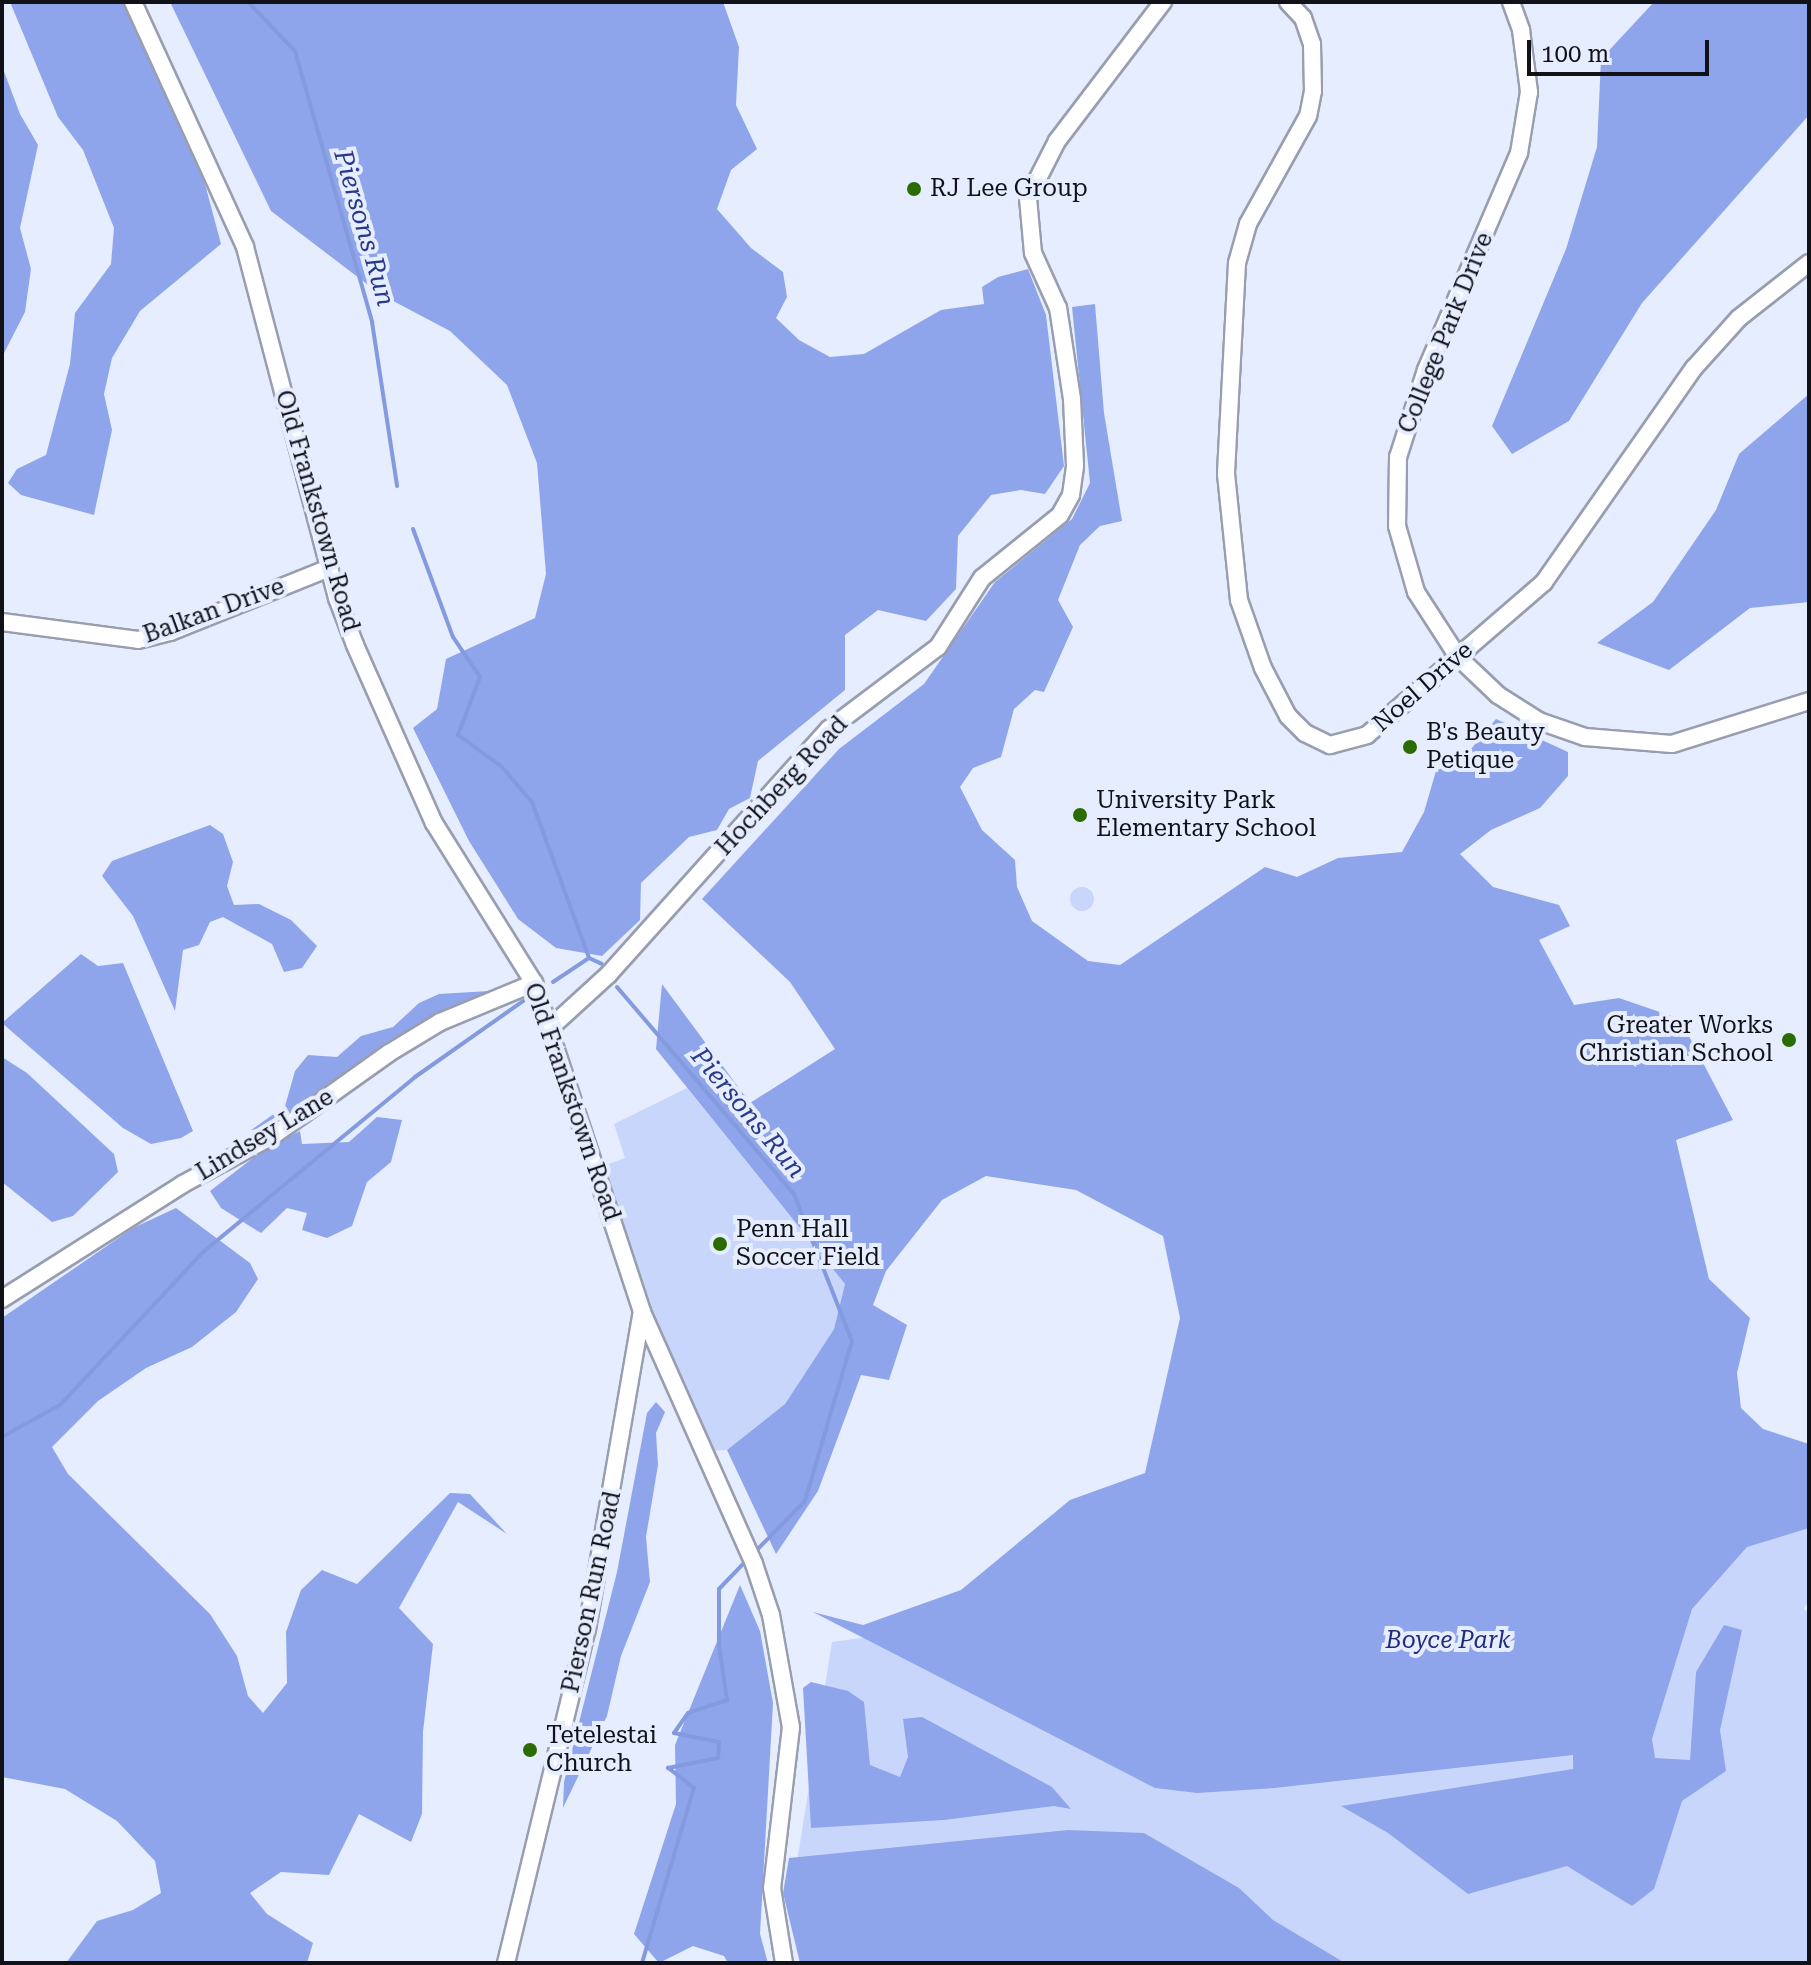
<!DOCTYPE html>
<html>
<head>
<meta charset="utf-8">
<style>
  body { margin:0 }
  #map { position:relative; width:1811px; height:1965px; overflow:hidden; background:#e6edff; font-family:"Roboto Serif",serif }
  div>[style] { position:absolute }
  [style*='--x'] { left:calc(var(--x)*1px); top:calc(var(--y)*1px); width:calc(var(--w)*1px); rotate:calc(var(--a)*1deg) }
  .green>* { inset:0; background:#c9d6fc }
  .round { border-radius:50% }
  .forest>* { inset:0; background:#8fa5eb }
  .stream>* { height:4px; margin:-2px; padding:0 2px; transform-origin:2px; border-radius:2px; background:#849adf }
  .roads { filter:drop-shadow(2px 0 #989eaf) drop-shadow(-2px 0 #989eaf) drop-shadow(0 2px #989eaf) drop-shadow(0 -2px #989eaf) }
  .minor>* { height:16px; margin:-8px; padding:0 8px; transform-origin:8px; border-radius:8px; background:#fff }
  .dots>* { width:22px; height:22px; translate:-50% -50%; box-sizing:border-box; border:4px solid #e6edff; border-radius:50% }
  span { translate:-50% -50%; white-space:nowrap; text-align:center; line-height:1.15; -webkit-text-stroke:8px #e6edff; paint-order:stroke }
  .poi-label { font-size:24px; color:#101218 }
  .left { translate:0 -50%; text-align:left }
  .right { translate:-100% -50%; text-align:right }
  .street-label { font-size:24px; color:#101218 }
  .park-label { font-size:24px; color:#202d7c; font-style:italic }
  .water-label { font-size:26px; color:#293989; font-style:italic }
  .frame { position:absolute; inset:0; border:4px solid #101218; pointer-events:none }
  .scale { position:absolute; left:1527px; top:40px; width:182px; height:36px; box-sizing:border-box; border:4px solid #101218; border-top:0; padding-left:10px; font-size:24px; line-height:28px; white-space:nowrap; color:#101218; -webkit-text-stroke:6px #e6edff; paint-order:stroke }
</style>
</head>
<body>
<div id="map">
  <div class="green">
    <div class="round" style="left:1070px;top:887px;width:24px;height:24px"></div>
    <div style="clip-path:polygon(687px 1088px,845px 1284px,834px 1329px,785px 1404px,727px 1450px,710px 1451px,648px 1310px,603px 1166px,625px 1158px,614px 1124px)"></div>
    <div style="clip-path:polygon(1809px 1459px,1809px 1599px,1804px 1609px,1809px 1612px,1809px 1963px,811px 1963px,790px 1906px,832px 1642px,1127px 1600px)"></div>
  </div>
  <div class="forest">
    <div style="clip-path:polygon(10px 2px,122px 2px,205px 184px,221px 244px,140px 311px,112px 358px,104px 394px,112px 430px,94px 515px,21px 495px,8px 483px,17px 469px,46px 455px,70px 364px,75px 313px,111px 264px,114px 228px,83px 150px,58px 117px)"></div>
    <div style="clip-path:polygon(170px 2px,723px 2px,739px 47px,736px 105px,757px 149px,731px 170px,717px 209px,751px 248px,783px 272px,787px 297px,776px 318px,799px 340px,830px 357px,864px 354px,941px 310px,984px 304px,982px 287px,998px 277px,1028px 269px,1046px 315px,1064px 466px,1045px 494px,1021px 490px,991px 495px,958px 536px,956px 589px,926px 621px,878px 610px,845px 635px,845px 690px,758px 761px,750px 798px,729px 809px,717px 830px,689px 837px,641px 883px,640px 920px,602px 956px,556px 948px,518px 919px,469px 841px,413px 728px,437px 709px,446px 659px,535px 618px,546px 574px,537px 463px,507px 385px,450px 331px,380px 294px,271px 211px)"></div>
    <div style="clip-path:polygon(1654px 2px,1809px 2px,1809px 115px,1642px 303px,1569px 421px,1512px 454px,1492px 426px,1566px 249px,1597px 147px,1601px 59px)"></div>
    <div style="clip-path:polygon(2px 66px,20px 114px,38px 145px,20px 228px,31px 269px,25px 312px,2px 357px)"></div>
    <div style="clip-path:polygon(1095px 304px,1104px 413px,1122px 521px,1100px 526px,1080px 545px,1058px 600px,1073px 627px,1044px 692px,1035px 690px,1014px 709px,1001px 757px,973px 768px,960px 787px,982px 830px,1015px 860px,1017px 887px,1032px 921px,1088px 961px,1120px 965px,1265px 867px,1297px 877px,1338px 858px,1402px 852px,1424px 812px,1436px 771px,1466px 755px,1496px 719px,1568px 752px,1568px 776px,1540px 808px,1491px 830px,1460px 854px,1493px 887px,1559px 905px,1570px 926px,1539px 940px,1574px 1005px,1619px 998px,1680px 1019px,1733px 1120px,1676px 1140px,1709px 1279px,1750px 1318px,1737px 1373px,1741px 1408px,1763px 1429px,1809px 1444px,1809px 1528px,1747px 1547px,1692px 1609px,1652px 1739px,1655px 1758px,1690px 1760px,1696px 1672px,1724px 1625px,1742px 1630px,1720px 1730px,1726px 1771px,1682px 1801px,1654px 1889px,1632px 1906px,1567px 1866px,1468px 1894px,1388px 1833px,1341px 1806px,1573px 1769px,1573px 1755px,1274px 1788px,1197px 1793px,1155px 1788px,813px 1612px,863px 1625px,961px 1590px,1070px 1500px,1145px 1473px,1180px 1318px,1163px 1236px,1076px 1190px,986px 1176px,942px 1200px,886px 1271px,873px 1305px,907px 1325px,889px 1380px,861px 1375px,818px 1491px,776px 1554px,727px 1450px,785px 1404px,834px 1329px,845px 1284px,656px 1049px,662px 984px,750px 1103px,835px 1049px,790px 982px,702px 899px,839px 749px,924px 684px,995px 582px,1072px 519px,1090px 483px,1072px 307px)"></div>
    <div style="clip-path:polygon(1809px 394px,1809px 602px,1750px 608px,1669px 670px,1597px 643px,1653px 602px,1716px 510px,1739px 454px)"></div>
    <div style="clip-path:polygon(210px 825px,223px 834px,233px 862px,227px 886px,234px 905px,259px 904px,291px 920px,317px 946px,302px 968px,284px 972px,272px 944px,223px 917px,210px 922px,199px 945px,183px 950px,175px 1011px,133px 916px,102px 876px,112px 861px)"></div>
    <div style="clip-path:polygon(81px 954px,98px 966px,123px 963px,193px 1131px,181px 1138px,151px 1144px,123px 1128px,2px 1023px)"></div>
    <div style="clip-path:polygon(489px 991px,346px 1074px,276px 1126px,251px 1130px,285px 1106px,295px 1071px,308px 1055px,337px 1057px,361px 1036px,393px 1027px,419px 1003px,439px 994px)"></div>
    <div style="clip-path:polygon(2px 1057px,27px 1073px,114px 1154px,118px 1172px,73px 1216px,52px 1222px,2px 1182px)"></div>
    <div style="clip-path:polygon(377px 1117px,402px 1120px,391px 1162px,367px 1182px,352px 1226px,327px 1238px,302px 1230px,307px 1213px,287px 1208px,261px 1233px,221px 1208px,210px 1191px,265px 1149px,300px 1131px,302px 1144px,349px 1142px)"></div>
    <div style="clip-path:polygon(176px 1208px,250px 1263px,258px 1279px,236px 1312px,192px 1347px,146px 1368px,98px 1401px,52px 1447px,68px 1474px,210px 1614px,237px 1656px,248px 1696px,263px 1713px,287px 1683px,286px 1632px,301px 1590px,322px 1570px,357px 1584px,450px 1493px,470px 1494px,507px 1534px,458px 1502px,399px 1608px,433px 1644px,423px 1732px,422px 1814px,411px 1842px,359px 1814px,329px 1875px,281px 1872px,250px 1893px,267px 1914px,313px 1943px,307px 1963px,66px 1963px,97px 1921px,133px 1910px,161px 1893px,155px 1861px,117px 1821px,65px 1789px,2px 1777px,2px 1318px,133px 1228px)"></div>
    <div style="clip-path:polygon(656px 1402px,665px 1412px,656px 1433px,658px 1465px,646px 1537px,650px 1582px,621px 1656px,607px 1716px,563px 1808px,564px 1782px,617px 1572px,647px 1413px)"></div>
    <div style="clip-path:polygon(740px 1585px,760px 1631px,773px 1703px,760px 1934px,768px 1963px,728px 1963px,724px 1956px,693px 1946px,659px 1963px,634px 1934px,676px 1804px,675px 1745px)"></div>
    <div style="clip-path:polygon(811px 1682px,848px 1691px,864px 1702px,870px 1765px,900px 1777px,908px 1757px,903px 1719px,922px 1717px,1052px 1787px,1071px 1809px,1054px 1806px,944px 1820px,811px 1828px,803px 1688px)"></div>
    <div style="clip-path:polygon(1068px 1830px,1144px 1833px,1239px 1888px,1273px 1920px,1345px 1963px,800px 1963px,783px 1893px,789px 1858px)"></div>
  </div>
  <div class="stream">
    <div style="--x:248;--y:2;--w:68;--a:46.2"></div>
    <div style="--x:295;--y:51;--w:282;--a:74.1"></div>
    <div style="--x:372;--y:322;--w:166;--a:81.3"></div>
    <div style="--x:413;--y:529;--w:115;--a:69.7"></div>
    <div style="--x:453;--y:637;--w:48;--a:56"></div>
    <div style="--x:480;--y:677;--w:62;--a:110.8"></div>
    <div style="--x:458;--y:735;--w:53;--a:35.8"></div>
    <div style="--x:501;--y:766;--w:48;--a:49.3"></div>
    <div style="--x:532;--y:802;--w:166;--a:69.9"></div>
    <div style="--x:589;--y:958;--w:14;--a:25"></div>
    <div style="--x:553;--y:982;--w:43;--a:-33.7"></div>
    <div style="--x:617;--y:987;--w:272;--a:49.5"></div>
    <div style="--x:794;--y:1194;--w:158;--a:68.5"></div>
    <div style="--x:852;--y:1341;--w:167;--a:106.4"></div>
    <div style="--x:805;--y:1501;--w:74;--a:134.5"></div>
    <div style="--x:2;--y:1437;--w:66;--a:-28.9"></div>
    <div style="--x:60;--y:1405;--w:209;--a:-46.9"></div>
    <div style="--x:203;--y:1252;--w:275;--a:-39.5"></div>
    <div style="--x:415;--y:1077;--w:132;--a:-35.1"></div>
    <div style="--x:642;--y:1963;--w:183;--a:-73.5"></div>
    <div style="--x:694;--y:1788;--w:33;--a:-142"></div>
    <div style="--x:668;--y:1768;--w:51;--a:-11.3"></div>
    <div style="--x:718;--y:1758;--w:16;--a:-86"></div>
    <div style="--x:719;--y:1742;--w:46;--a:-168.7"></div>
    <div style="--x:674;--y:1733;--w:24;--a:-55"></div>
    <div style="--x:688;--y:1713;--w:41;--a:-18.4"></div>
    <div style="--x:727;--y:1700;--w:56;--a:-98.3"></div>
    <div style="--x:719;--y:1645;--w:56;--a:-90"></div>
    <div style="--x:719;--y:1589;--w:40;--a:-46"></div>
  </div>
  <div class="roads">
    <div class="minor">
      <div style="--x:133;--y:2;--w:269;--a:65.4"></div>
      <div style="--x:245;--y:247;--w:363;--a:75.3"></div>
      <div style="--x:337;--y:598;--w:50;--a:69"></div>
      <div style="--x:355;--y:645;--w:195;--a:66.1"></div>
      <div style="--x:434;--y:823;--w:189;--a:58"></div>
      <div style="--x:534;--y:983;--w:346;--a:71.8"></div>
      <div style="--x:642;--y:1312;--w:276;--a:66"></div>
      <div style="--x:754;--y:1564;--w:54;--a:71.6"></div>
      <div style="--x:771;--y:1615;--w:114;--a:79.9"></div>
      <div style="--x:791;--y:1727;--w:162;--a:96.7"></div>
      <div style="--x:772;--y:1888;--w:76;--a:80.9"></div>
      <div style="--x:1288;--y:2;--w:22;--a:47"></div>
      <div style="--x:1303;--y:18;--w:28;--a:71"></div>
      <div style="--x:1312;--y:44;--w:47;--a:88.8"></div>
      <div style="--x:1313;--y:91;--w:25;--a:101"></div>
      <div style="--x:1308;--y:116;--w:124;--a:119.1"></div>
      <div style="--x:1248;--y:224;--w:41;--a:105.8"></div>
      <div style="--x:1237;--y:263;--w:211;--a:93"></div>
      <div style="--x:1226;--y:474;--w:127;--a:84.1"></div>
      <div style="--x:1239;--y:600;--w:72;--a:70.6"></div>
      <div style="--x:1263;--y:668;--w:54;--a:62.5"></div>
      <div style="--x:1288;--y:716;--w:24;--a:45"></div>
      <div style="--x:1305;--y:733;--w:28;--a:26"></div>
      <div style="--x:1330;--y:745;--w:38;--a:-15"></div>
      <div style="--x:1367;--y:735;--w:234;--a:-40.8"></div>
      <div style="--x:1544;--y:582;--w:261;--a:-55"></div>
      <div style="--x:1694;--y:368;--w:67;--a:-48"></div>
      <div style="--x:1739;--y:318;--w:89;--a:-38.2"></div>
      <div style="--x:1511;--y:2;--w:30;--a:70"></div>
      <div style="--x:1521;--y:30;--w:63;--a:82.6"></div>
      <div style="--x:1529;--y:92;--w:62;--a:99.3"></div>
      <div style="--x:1519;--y:153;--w:236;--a:113.2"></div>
      <div style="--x:1426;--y:370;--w:91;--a:107.8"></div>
      <div style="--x:1398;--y:457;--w:69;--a:90.8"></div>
      <div style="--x:1397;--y:526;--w:69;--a:73.9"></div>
      <div style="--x:1416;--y:592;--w:77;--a:57.1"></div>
      <div style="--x:1458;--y:657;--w:55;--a:43.5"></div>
      <div style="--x:1498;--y:695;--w:49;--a:32.4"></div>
      <div style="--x:1539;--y:721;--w:49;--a:19.2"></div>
      <div style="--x:1585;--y:737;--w:87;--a:4.6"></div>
      <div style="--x:1672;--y:744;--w:144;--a:-17.4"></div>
      <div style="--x:2;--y:622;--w:137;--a:7.5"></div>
      <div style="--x:138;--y:640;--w:33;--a:-14"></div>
      <div style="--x:170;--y:632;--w:171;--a:-21.9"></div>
      <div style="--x:551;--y:1027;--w:79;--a:-42.4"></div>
      <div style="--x:609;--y:974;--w:329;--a:-48.1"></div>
      <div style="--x:829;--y:729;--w:136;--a:-37"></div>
      <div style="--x:938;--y:647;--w:82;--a:-57.5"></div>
      <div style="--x:982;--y:578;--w:100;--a:-38.9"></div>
      <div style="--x:1060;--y:515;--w:23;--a:-61"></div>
      <div style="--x:1071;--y:495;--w:30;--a:-82"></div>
      <div style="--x:1075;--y:465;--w:66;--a:-92.6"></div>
      <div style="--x:1072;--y:399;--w:92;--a:-98.7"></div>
      <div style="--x:1058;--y:308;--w:60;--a:-114.4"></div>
      <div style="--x:1033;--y:253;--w:55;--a:-95.2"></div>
      <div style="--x:1028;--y:198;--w:64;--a:-63"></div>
      <div style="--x:1057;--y:141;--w:175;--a:-52.7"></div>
      <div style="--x:2;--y:1299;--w:214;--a:-32.4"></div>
      <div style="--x:183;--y:1184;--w:103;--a:-28.3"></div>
      <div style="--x:274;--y:1135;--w:141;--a:-35.5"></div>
      <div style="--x:389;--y:1053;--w:60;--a:-31.3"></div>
      <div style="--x:440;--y:1022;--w:102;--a:-22.5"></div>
      <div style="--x:506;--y:1963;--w:344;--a:-76.4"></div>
      <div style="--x:587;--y:1629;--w:322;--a:-80.2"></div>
    </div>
  </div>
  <div class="dots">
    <div style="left:914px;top:189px;background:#2a6c01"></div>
    <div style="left:1410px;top:747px;background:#2a6c01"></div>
    <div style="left:1080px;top:815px;background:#2a6c01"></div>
    <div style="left:1789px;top:1040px;background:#2a6c01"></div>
    <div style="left:720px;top:1244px;background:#2a6c01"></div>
    <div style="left:530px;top:1750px;background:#2a6c01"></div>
  </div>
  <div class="poi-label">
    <span class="left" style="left:930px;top:189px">RJ Lee Group</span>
    <span class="left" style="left:1426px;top:747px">B's Beauty<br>Petique</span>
    <span class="left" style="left:1096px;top:815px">University Park<br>Elementary School</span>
    <span class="right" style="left:1773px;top:1040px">Greater Works<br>Christian School</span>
    <span class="left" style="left:736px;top:1244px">Penn Hall<br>Soccer Field</span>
    <span class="left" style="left:546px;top:1750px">Tetelestai<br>Church</span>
  </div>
  <div class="street-label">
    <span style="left:1446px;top:333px;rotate:-68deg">College Park Drive</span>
    <span style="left:317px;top:511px;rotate:74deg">Old Frankstown Road</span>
    <span style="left:214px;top:611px;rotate:-20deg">Balkan Drive</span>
    <span style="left:1423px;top:687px;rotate:-41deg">Noel Drive</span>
    <span style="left:782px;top:786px;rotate:-47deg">Hochberg Road</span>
    <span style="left:572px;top:1102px;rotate:71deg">Old Frankstown Road</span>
    <span style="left:265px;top:1135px;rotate:-31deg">Lindsey Lane</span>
    <span style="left:592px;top:1592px;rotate:-78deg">Pierson Run Road</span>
  </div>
  <div class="park-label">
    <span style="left:1448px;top:1641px">Boyce Park</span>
  </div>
  <div class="water-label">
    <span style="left:364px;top:228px;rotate:74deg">Piersons Run</span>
    <span style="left:748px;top:1113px;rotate:50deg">Piersons Run</span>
  </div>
  <div class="frame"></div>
  <div class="scale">100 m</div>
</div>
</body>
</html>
